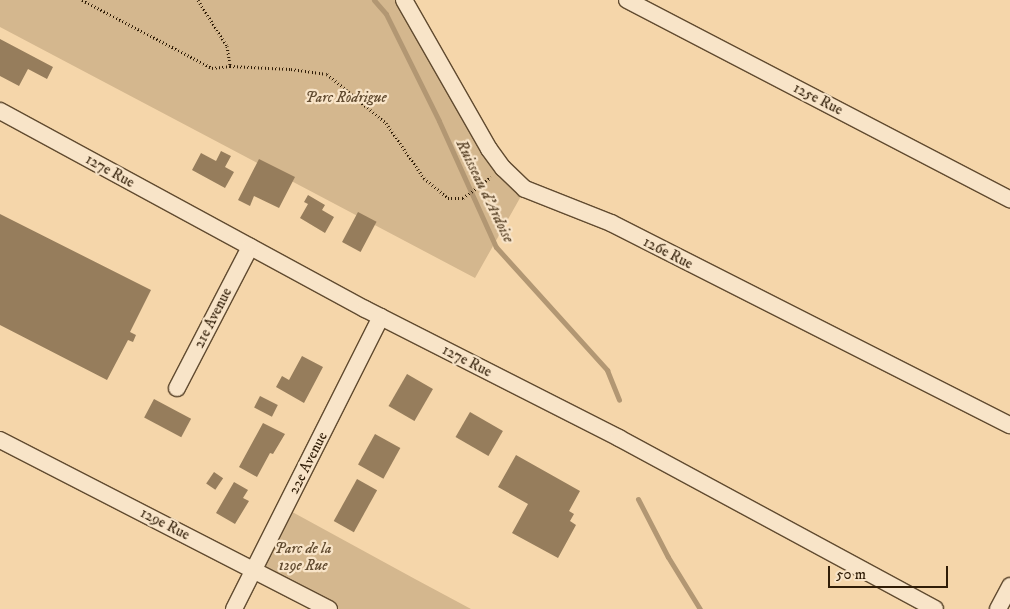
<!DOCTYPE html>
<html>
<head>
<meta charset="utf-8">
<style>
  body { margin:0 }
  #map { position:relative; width:1010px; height:609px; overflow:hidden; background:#f5d6aa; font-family:"IM FELL DW Pica",serif }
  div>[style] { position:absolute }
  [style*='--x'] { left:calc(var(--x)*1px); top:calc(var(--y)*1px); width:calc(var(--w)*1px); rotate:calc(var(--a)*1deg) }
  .green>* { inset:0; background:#d4b78e }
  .stream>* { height:5px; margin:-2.5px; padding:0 2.5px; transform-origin:2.5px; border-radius:2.5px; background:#b29773 }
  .building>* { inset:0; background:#967d5c; transform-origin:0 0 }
  .path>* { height:3px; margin-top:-1.5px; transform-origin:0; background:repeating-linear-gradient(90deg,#301d07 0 1px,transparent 0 3.5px) }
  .roads { filter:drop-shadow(1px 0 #614b30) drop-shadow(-1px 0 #614b30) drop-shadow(0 1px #614b30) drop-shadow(0 -1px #614b30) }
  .minor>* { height:16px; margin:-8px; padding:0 8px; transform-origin:8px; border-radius:8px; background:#f8e4c8 }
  span { translate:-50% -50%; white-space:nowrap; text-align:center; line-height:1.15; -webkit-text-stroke:4.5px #f8e4c8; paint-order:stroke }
  .park-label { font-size:15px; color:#614b30; font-style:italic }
  .street-label { font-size:15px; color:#301d07 }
  .water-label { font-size:16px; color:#5e482d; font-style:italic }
  .scale { position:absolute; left:828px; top:566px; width:120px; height:22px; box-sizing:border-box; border:2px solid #301d07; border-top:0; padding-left:6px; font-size:15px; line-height:18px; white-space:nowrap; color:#301d07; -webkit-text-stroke:4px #f8e4c8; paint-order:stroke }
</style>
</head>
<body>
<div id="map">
  <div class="green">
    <div style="clip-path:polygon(0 0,404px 0,456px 95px,525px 189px,475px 278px,0 27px)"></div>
    <div style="clip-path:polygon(285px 508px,415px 579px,471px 609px,329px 609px,254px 570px)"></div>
  </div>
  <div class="stream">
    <div style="--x:374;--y:0;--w:18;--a:49"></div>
    <div style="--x:386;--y:14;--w:119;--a:63.6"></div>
    <div style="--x:439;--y:121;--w:138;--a:65.7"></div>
    <div style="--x:496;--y:247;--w:166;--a:47.9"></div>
    <div style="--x:607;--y:370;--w:32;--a:68"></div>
    <div style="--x:638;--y:499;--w:65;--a:62.7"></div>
    <div style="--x:668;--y:557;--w:61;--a:58.4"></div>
  </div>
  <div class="building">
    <div style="clip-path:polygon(0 39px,53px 67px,47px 79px,28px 69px,19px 86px,0 76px)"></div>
    <div style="clip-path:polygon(221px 151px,231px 156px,225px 167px,234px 172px,225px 188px,192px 170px,201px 153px,216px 161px)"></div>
    <div style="clip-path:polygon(259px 159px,295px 177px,279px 208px,254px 196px,250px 206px,238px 200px)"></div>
    <div style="clip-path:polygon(308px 195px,325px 205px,322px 210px,334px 217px,325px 233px,300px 218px,308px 204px,304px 202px)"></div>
    <div style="left:358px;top:212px;width:21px;height:34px;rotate:28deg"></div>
    <div style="clip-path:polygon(0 214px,151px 290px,130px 332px,136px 335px,133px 342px,128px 340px,107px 380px,0 325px)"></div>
    <div style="clip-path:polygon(302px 356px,323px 367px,304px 403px,276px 387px,282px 376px,289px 380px)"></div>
    <div style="left:407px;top:374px;width:30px;height:37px;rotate:30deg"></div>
    <div style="left:260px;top:396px;width:20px;height:13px;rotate:27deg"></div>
    <div style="left:154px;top:399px;width:42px;height:21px;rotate:28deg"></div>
    <div style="left:470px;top:412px;width:38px;height:29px;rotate:30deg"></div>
    <div style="clip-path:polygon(263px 423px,285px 434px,273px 454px,270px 453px,257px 477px,239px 467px)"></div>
    <div style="left:375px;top:434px;width:29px;height:35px;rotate:29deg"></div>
    <div style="clip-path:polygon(516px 455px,580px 491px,569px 511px,574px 514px,570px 521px,576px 525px,558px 558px,512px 533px,528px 504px,498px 487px)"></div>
    <div style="left:214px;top:472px;width:11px;height:14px;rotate:34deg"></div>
    <div style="left:357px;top:479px;width:23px;height:48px;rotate:29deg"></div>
    <div style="clip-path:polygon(234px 482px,248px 490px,243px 498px,249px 501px,235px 524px,216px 513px)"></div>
  </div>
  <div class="path">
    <div style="--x:82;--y:0;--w:147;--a:27.6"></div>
    <div style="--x:212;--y:68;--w:18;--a:-6"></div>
    <div style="--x:230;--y:66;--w:61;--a:2.8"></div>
    <div style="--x:291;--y:69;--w:36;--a:8"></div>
    <div style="--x:327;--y:74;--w:77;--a:39.7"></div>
    <div style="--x:386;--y:123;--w:67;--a:55.4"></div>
    <div style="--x:424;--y:178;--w:31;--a:40"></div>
    <div style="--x:448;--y:198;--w:15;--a:0"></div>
    <div style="--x:463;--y:198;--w:35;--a:-37"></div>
    <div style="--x:198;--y:0;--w:54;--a:57.8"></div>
    <div style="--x:227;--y:46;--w:20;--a:81"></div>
  </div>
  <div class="roads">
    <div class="minor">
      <div style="--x:404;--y:0;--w:172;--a:60.3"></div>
      <div style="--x:489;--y:149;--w:24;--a:54"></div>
      <div style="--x:503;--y:168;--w:30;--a:44"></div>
      <div style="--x:525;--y:189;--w:92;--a:21.6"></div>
      <div style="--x:611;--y:223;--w:447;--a:26.9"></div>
      <div style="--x:627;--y:0;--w:432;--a:27.5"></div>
      <div style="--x:0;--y:111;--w:415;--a:28.5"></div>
      <div style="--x:365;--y:309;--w:285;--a:26.9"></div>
      <div style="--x:619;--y:438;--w:359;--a:28.4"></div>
      <div style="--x:177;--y:388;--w:159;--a:-62.6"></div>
      <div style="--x:0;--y:440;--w:370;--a:27.2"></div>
      <div style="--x:234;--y:609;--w:327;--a:-63.3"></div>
      <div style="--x:998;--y:609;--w:26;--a:-62"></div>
    </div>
  </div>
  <div class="park-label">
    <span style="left:346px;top:98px">Parc Rodrigue</span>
    <span style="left:303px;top:557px">Parc de la<br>129e Rue</span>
  </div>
  <div class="street-label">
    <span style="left:818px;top:99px;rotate:27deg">125e Rue</span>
    <span style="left:110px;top:171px;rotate:29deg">127e Rue</span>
    <span style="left:668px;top:253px;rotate:27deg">126e Rue</span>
    <span style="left:213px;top:318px;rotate:-63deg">21e Avenue</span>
    <span style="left:467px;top:361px;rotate:27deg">127e Rue</span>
    <span style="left:308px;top:463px;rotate:-63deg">22e Avenue</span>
    <span style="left:165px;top:524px;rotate:27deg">129e Rue</span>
  </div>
  <div class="water-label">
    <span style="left:485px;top:191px;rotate:64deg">Ruisseau d'Ardoise</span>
  </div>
  <div class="scale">50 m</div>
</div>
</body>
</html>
